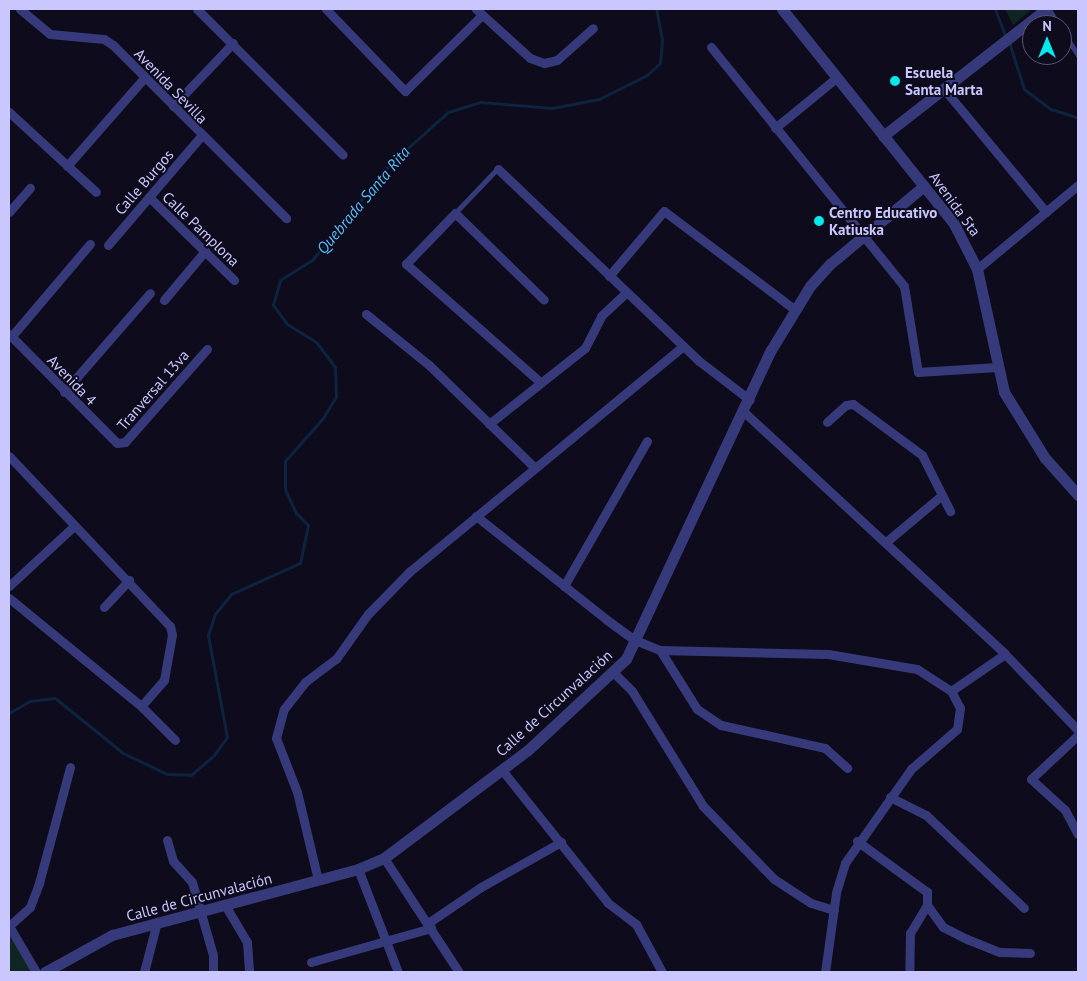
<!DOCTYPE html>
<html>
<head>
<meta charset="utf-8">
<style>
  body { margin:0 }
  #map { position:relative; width:1087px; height:981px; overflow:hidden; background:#0d0b1c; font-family:"PT Sans",sans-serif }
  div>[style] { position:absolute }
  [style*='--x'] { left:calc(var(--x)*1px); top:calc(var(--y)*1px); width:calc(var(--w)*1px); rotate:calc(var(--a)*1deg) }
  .green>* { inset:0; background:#0f2523 }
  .stream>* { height:3px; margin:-1.5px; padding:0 1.5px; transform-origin:1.5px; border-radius:1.5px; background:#0c243f }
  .service>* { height:4.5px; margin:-2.25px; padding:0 2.25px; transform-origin:2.25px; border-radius:2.25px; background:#373a7a }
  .minor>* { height:9px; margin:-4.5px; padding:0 4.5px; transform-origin:4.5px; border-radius:4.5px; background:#373a7a }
  .tertiary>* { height:11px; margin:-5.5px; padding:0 5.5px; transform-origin:5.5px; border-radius:5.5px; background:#373a7a }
  .dots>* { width:14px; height:14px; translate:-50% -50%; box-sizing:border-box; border:2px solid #0d0b1c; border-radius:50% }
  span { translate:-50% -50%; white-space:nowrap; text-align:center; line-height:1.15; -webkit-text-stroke:4px #0d0b1c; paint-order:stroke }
  .poi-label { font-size:15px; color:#c9c7fe; font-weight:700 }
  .left { translate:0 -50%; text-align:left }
  .street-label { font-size:15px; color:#c9c7fe }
  .water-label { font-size:16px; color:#57befc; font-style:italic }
  .frame { position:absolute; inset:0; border:10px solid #c9c7fe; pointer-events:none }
  .north { position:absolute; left:1022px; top:15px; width:50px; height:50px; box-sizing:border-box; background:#0d0b1c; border:1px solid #585676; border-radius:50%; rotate:0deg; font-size:14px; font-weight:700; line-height:20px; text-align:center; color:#c9c7fe }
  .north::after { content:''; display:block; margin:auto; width:18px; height:22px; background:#04e9ed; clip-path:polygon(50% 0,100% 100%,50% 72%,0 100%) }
</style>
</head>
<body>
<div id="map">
  <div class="green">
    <div style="clip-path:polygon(1005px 9px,1032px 9px,1013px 25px)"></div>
    <div style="clip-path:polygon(9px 932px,32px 971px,9px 972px)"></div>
  </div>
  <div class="stream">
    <div style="--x:995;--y:9;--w:30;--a:69"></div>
    <div style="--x:1009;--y:42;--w:49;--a:72.3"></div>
    <div style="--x:1024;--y:89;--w:34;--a:37"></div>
    <div style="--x:1051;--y:109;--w:28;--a:18"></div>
    <div style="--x:9;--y:713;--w:24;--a:-30"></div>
    <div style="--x:30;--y:701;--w:25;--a:-7"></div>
    <div style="--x:55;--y:698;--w:87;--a:39"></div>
    <div style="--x:123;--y:753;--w:49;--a:25.5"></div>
    <div style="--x:167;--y:774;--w:24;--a:2"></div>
    <div style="--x:191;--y:775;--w:30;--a:-41"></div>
    <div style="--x:214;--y:755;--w:22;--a:-54"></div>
    <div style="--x:227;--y:737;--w:104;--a:-100.6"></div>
    <div style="--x:208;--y:635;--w:22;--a:-72"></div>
    <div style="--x:215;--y:614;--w:26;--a:-51"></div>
    <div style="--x:231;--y:594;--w:76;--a:-24.2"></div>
    <div style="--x:300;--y:563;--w:39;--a:-78"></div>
    <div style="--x:308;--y:525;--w:17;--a:-135"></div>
    <div style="--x:296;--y:513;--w:26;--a:-115"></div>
    <div style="--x:285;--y:489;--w:28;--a:-90"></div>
    <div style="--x:285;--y:461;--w:57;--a:-48.5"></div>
    <div style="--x:323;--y:418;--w:26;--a:-59"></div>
    <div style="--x:336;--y:396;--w:29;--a:-92"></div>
    <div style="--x:335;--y:367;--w:31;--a:-127"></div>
    <div style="--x:316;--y:342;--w:34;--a:-148"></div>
    <div style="--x:287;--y:324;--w:24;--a:-126"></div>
    <div style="--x:273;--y:305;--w:26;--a:-74"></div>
    <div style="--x:280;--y:280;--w:39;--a:-32"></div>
    <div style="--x:313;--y:259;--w:124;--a:-50.9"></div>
    <div style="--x:391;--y:163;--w:76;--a:-41.8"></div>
    <div style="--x:448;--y:112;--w:34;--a:-17"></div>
    <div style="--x:481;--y:102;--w:71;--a:4.8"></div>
    <div style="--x:552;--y:108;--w:48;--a:-10.8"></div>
    <div style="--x:599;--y:99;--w:54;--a:-26.6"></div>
    <div style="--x:647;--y:75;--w:18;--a:-43"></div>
    <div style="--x:660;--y:63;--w:24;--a:-85"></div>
    <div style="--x:662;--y:39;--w:31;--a:-101"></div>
  </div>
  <div class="service">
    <div style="--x:1049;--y:9;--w:19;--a:58"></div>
    <div style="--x:1062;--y:30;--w:30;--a:57"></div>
    <div style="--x:455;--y:213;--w:61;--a:-46.3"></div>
  </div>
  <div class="minor">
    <div style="--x:20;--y:9;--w:39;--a:40"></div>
    <div style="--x:50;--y:34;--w:54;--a:5.3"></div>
    <div style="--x:104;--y:39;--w:11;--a:34"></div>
    <div style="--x:113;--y:45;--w:245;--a:45"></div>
    <div style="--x:197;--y:9;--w:206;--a:45"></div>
    <div style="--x:326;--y:9;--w:114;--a:46.1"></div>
    <div style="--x:405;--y:91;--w:108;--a:-44.6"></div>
    <div style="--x:476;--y:9;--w:73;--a:42.2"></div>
    <div style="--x:530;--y:58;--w:15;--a:20"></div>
    <div style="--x:544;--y:63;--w:13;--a:-13"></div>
    <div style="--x:557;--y:60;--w:48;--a:-41.6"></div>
    <div style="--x:711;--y:47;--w:307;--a:51.1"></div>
    <div style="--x:904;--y:286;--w:87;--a:80.8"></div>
    <div style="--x:918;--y:372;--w:79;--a:-3.6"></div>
    <div style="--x:944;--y:89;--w:160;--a:50.3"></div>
    <div style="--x:173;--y:106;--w:87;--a:-46.4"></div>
    <div style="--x:9;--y:112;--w:118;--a:42.6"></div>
    <div style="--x:775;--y:128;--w:79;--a:-39.3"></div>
    <div style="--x:67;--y:166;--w:118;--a:-48.8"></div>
    <div style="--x:498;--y:169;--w:278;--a:43.7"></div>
    <div style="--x:699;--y:361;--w:64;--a:37.4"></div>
    <div style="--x:149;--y:197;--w:119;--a:44.3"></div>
    <div style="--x:9;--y:212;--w:32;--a:-49"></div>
    <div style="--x:108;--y:245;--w:143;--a:-49.5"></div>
    <div style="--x:977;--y:269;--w:131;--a:-39.7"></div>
    <div style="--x:609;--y:276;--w:85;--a:-49.8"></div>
    <div style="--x:664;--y:211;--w:163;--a:37"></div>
    <div style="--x:164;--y:300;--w:64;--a:-50.1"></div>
    <div style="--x:366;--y:314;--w:81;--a:39"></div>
    <div style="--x:429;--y:365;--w:145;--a:44.2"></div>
    <div style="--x:9;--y:334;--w:153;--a:45.3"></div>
    <div style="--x:117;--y:443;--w:8;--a:-7"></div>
    <div style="--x:125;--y:442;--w:124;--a:-48.6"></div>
    <div style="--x:11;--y:337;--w:122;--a:-49.7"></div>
    <div style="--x:540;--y:382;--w:179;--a:-138.6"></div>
    <div style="--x:406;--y:264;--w:71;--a:-46.1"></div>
    <div style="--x:455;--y:213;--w:124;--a:44.3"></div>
    <div style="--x:64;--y:392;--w:131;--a:-49"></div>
    <div style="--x:744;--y:412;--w:356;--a:42.8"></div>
    <div style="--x:1005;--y:654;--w:105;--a:46.2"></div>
    <div style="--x:827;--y:422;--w:25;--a:-42"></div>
    <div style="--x:846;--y:405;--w:7;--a:-8"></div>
    <div style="--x:853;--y:404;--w:86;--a:36.5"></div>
    <div style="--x:922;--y:455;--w:63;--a:63.4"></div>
    <div style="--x:489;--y:424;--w:122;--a:-38.4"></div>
    <div style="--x:585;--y:348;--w:36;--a:-63"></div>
    <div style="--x:601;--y:316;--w:35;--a:-43"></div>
    <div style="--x:9;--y:456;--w:234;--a:46.6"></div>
    <div style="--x:170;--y:626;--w:9;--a:77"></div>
    <div style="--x:172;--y:635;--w:46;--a:100.1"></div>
    <div style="--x:164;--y:680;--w:35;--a:131"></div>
    <div style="--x:476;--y:516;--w:167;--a:38.4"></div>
    <div style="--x:607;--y:620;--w:34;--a:36"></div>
    <div style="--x:635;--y:640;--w:27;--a:22"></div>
    <div style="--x:660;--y:650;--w:168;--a:1.4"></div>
    <div style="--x:828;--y:654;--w:90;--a:9.6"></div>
    <div style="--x:917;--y:669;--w:40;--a:32.9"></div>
    <div style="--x:951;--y:691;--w:19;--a:62"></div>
    <div style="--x:960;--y:708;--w:21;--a:98"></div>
    <div style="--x:957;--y:729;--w:61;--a:139"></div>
    <div style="--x:911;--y:769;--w:115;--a:125.1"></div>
    <div style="--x:845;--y:863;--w:31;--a:107"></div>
    <div style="--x:836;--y:893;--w:80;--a:97.9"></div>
    <div style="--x:886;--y:542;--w:73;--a:-40"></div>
    <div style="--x:9;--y:586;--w:87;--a:-42.7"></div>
    <div style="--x:564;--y:586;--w:167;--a:-60.2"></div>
    <div style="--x:9;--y:598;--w:171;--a:39.3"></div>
    <div style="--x:141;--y:706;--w:48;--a:45"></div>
    <div style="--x:104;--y:607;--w:37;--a:-47"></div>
    <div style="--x:660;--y:650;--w:70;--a:57.9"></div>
    <div style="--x:697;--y:709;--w:29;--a:34"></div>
    <div style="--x:721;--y:725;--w:107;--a:12.5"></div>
    <div style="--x:825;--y:748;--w:30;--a:42"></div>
    <div style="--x:614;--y:673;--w:25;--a:45"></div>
    <div style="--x:632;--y:691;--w:135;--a:58.3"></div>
    <div style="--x:703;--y:806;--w:102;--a:45.8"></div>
    <div style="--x:774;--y:879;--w:44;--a:33"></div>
    <div style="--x:811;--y:903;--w:24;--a:17"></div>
    <div style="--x:951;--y:691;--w:65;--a:-34.4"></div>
    <div style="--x:1078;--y:735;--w:64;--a:136.9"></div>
    <div style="--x:1031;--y:779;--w:46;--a:42.4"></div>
    <div style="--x:1065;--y:810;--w:27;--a:62"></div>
    <div style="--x:502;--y:770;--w:170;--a:51.4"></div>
    <div style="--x:608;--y:903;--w:35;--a:37"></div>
    <div style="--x:636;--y:924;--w:55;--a:61.6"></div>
    <div style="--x:890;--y:797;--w:40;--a:26.6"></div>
    <div style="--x:926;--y:815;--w:135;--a:43.5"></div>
    <div style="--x:167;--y:840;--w:22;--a:74"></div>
    <div style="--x:173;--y:861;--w:28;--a:48"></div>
    <div style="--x:192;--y:882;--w:76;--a:74"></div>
    <div style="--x:213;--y:955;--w:17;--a:90"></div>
    <div style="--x:857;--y:841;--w:87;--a:36.1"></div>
    <div style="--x:927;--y:892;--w:13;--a:90"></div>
    <div style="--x:927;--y:905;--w:33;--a:121"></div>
    <div style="--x:910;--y:933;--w:39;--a:91"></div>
    <div style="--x:384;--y:858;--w:136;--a:56.7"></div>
    <div style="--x:358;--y:869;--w:110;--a:68.8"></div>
    <div style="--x:318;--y:880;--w:90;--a:-103.4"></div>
    <div style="--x:297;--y:792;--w:58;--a:-111.3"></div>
    <div style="--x:276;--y:738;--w:30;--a:-75"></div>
    <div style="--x:284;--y:709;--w:34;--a:-52"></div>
    <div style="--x:305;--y:682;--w:39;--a:-37"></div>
    <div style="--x:336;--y:659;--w:55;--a:-54.6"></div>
    <div style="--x:368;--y:614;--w:59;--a:-45.7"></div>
    <div style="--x:409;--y:572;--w:355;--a:-39.5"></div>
    <div style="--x:225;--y:905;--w:43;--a:59.3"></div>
    <div style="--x:247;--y:942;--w:30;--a:86"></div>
    <div style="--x:927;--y:905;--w:27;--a:54"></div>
    <div style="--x:943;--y:927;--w:27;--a:27"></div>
    <div style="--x:967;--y:939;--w:35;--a:22"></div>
    <div style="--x:1000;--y:952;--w:30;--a:2"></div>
    <div style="--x:428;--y:923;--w:64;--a:-34.2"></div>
    <div style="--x:481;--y:887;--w:92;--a:-29.4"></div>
    <div style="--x:311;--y:962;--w:125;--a:-15.8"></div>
    <div style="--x:36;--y:972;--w:53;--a:-120.4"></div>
    <div style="--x:9;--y:926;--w:28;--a:-42"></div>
    <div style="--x:30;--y:907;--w:26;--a:-69"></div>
    <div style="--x:39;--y:883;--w:120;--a:-75"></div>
    <div style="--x:144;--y:972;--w:52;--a:-75.4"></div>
  </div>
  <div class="tertiary">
    <div style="--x:782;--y:9;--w:275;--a:51.3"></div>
    <div style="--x:954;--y:224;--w:51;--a:62.9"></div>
    <div style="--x:977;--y:269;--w:126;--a:77.6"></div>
    <div style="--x:1004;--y:392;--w:78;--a:58.2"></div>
    <div style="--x:1045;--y:458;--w:50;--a:48.3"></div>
    <div style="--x:883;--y:136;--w:207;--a:-37.9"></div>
    <div style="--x:45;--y:972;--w:77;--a:-28.9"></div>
    <div style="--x:112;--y:935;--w:255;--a:-15"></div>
    <div style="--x:358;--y:869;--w:28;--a:-23"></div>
    <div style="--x:384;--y:858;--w:180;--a:-36.9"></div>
    <div style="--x:528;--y:750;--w:134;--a:-42.9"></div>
    <div style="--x:626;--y:659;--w:341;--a:-64.9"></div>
    <div style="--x:771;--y:350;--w:75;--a:-58.6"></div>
    <div style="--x:810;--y:286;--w:30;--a:-48"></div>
    <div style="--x:830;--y:264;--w:122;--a:-39.7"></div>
  </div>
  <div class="dots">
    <div style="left:895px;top:81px;background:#04e9ed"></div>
    <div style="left:819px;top:221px;background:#04e9ed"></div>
  </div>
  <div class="poi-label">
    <span class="left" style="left:905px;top:81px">Escuela<br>Santa Marta</span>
    <span class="left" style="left:829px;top:221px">Centro Educativo<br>Katiuska</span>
  </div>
  <div class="street-label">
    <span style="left:171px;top:86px;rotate:46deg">Avenida Sevilla</span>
    <span style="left:144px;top:182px;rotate:-49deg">Calle Burgos</span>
    <span style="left:955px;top:204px;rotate:54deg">Avenida 5ta</span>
    <span style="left:201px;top:229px;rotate:44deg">Calle Pamplona</span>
    <span style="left:72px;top:380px;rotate:46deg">Avenida 4</span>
    <span style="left:153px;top:390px;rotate:-49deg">Tranversal 13va</span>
    <span style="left:554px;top:703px;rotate:-42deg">Calle de Circunvalación</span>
    <span style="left:199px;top:897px;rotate:-15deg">Calle de Circunvalación</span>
  </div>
  <div class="water-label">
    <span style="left:363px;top:200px;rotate:-50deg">Quebrada Santa Rita</span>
  </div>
  <div class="frame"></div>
  <div class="north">N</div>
</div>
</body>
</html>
